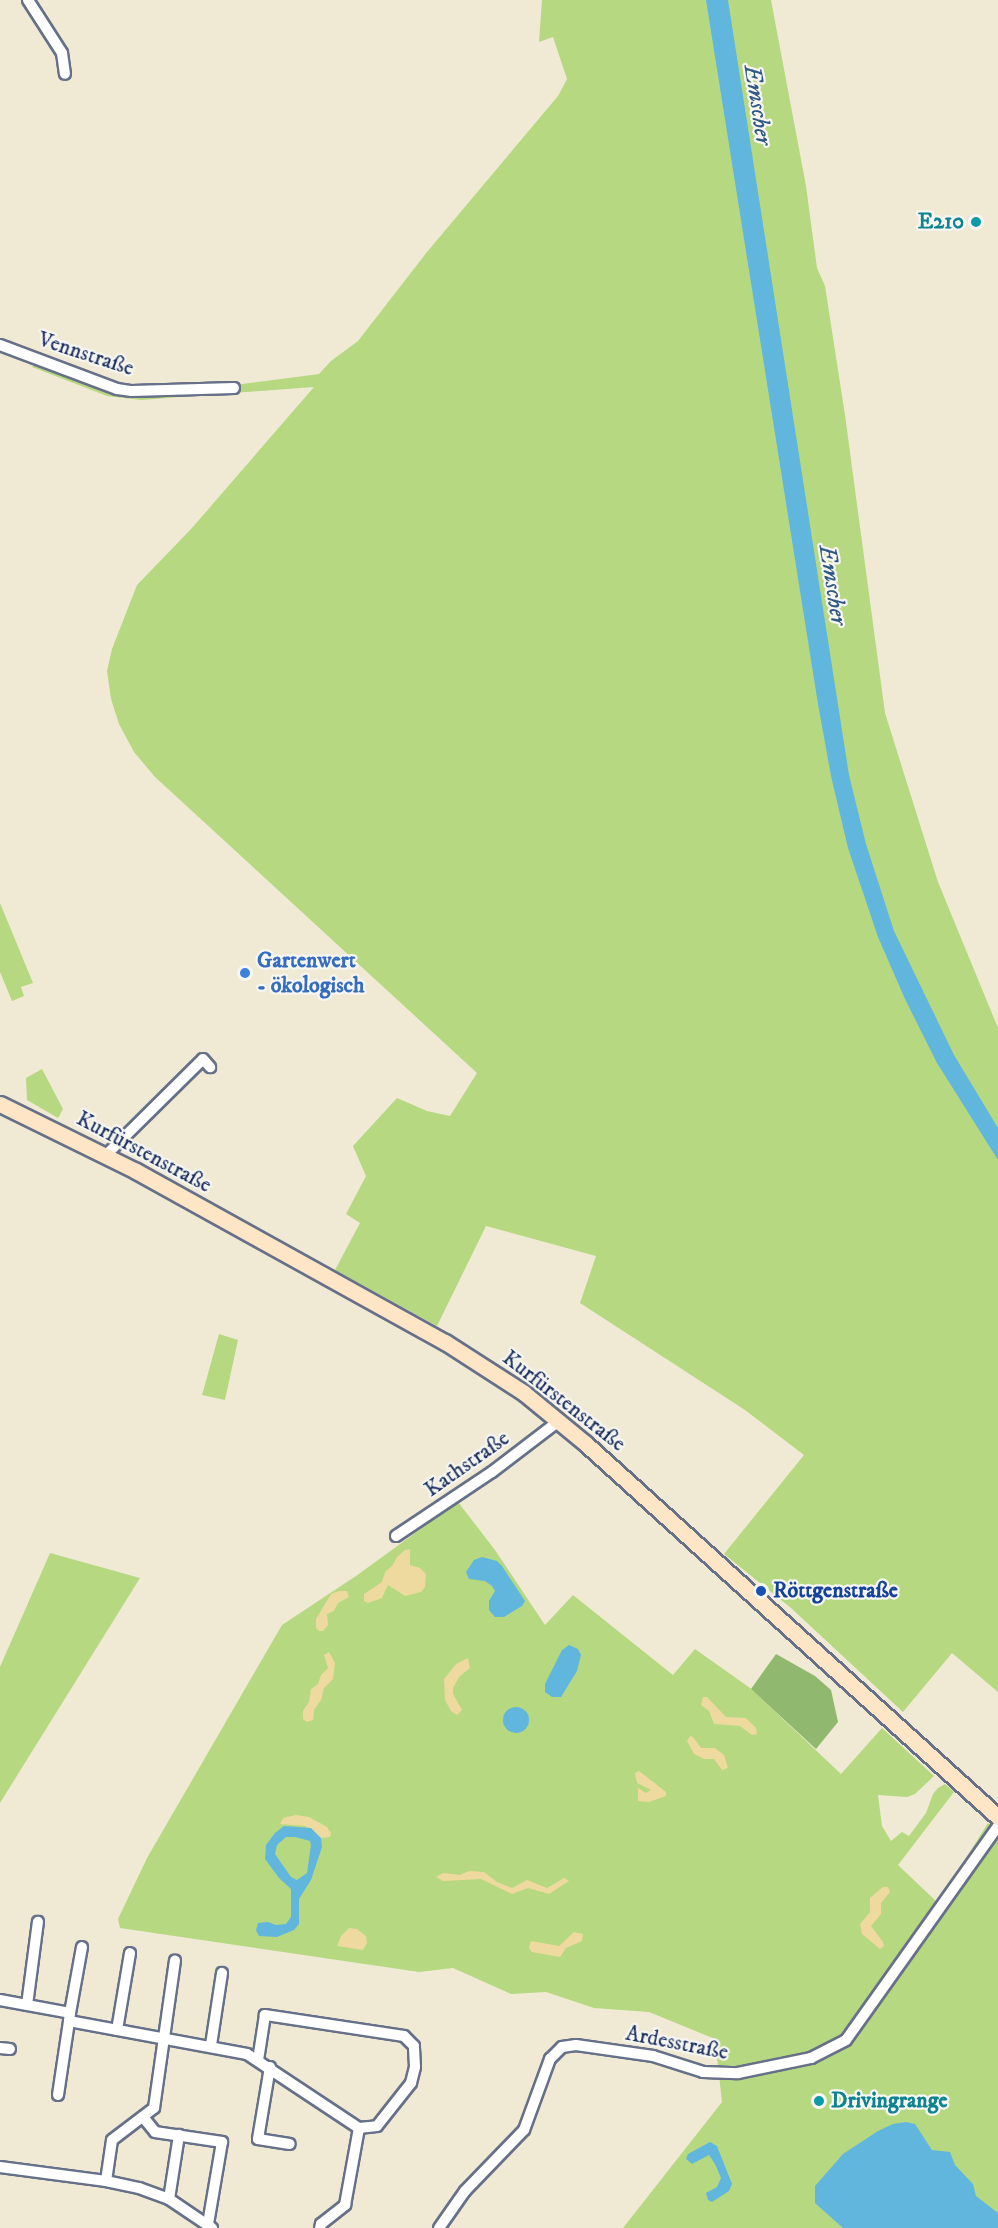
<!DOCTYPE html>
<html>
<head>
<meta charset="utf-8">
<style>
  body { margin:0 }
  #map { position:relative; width:998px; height:2228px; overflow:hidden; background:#f0ead5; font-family:"IM FELL DW Pica",serif }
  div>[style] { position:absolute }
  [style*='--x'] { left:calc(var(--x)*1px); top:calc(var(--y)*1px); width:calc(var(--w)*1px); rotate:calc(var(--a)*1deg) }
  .green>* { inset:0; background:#b6d880 }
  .forest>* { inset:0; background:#90b86e }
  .sand>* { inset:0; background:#eeda9e }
  .water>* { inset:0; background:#61b6dd }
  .round { border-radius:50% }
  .roads { filter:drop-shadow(2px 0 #667088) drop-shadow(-2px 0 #667088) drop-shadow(0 2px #667088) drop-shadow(0 -2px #667088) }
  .minor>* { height:10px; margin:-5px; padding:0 5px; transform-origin:5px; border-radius:5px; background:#fff }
  .secondary>* { height:15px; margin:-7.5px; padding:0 7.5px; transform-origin:7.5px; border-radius:7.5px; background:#fde5c5 }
  .dots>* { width:16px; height:16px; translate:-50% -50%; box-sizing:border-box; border:3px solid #f6f6f2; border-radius:50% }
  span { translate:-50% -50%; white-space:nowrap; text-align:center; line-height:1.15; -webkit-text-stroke:4.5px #f6f6f2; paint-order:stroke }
  .culture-label { font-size:22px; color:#0d838f; font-weight:700 }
  .right { translate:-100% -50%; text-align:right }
  .left { translate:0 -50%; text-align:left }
  .street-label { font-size:22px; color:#1b2f5e }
  .shop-label { font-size:22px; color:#366cbe; font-weight:700 }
  .transit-label { font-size:22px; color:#164399; font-weight:700 }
  .water-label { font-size:24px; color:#305884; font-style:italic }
</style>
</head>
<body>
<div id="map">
  <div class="green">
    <div style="clip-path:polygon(542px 0,771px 0,806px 186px,817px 268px,825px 286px,845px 415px,885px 713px,938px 882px,998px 1028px,998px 1692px,952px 1653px,903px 1712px,791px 1608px,724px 1554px,804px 1455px,745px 1410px,580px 1303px,596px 1256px,486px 1226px,437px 1326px,335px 1270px,360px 1223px,346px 1214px,366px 1176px,353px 1146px,397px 1098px,427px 1111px,450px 1116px,477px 1073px,155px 777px,134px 752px,119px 724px,111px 699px,107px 671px,112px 649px,137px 585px,192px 528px,314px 387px,141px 400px,107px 396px,32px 367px,38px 361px,102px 386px,234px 385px,319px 374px,331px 361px,358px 341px,427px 252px,558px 96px,567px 79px,553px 37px,539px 42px)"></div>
    <div style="clip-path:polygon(0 903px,33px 983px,21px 987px,24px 996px,12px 1001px,0 972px)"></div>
    <div style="clip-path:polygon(42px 1069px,63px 1109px,58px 1118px,27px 1100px,26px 1078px)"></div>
    <div style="clip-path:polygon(219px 1334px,238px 1340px,225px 1400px,202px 1395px)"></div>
    <div style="clip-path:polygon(458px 1502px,495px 1550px,545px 1625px,573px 1595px,673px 1675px,695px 1649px,750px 1688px,841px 1774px,882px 1728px,934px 1776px,915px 1794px,907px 1797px,878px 1795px,882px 1826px,891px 1841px,902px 1832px,909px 1836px,926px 1813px,933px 1794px,938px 1788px,945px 1784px,954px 1792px,898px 1865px,938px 1903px,988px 1823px,998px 1831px,998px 2228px,623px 2228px,722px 2102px,715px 2039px,649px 2012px,594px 2008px,546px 1992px,511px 1994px,453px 1968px,419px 1972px,120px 1928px,118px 1919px,147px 1858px,282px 1625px,356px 1576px)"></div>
    <div style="clip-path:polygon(50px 1553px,140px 1578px,0 1803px,0 1667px)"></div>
  </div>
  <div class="forest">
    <div style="clip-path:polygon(776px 1654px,815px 1676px,831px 1690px,838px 1722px,816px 1749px,751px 1689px)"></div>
  </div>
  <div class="sand">
    <div style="clip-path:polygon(410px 1549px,410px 1565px,420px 1568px,426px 1574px,425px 1587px,421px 1592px,405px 1596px,388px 1585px,382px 1598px,368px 1603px,364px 1601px,364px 1594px,382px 1582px,385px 1572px,392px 1566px,397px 1557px,405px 1550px)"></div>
    <div style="clip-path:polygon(339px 1591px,347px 1591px,349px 1597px,338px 1603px,334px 1611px,327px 1614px,328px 1625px,323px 1631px,319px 1631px,316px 1628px,316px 1619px,331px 1594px)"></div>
    <div style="clip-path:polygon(329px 1652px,335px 1663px,333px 1679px,324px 1688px,321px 1700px,314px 1710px,313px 1720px,307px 1722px,303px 1719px,303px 1711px,309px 1702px,311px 1689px,318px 1684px,321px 1675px,328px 1668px,324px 1655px)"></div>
    <div style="clip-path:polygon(468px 1658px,470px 1668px,459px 1677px,453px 1688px,453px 1694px,462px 1710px,457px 1715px,451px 1711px,445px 1700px,444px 1679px,456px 1664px)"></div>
    <div style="clip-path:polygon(703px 1697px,707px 1697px,726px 1717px,746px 1718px,756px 1728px,757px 1734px,752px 1735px,740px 1726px,714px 1724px,709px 1711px,701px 1705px)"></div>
    <div style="clip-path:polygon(690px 1736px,693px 1737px,701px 1748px,715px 1748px,724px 1755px,728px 1768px,722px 1770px,714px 1759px,704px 1759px,694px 1754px,687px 1741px)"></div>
    <div style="clip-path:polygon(639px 1771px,666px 1792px,666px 1796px,649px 1802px,638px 1801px,638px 1788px,646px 1793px,651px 1790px,637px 1783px,635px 1773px)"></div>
    <div style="clip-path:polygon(296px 1815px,309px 1817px,327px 1827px,331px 1833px,330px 1837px,321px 1838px,305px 1826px,280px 1824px,283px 1818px)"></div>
    <div style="clip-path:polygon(469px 1871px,484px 1872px,497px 1882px,512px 1888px,527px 1880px,547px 1888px,564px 1878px,569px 1881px,549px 1894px,528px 1888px,512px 1894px,481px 1879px,443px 1881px,436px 1877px,443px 1873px,460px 1875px)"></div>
    <div style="clip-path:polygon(883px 1887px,888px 1887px,890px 1892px,881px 1903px,881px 1914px,871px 1926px,883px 1942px,884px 1946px,880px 1949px,862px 1934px,860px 1924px,870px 1912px,870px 1898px)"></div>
    <div style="clip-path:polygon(349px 1928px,357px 1929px,366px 1936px,367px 1943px,363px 1950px,337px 1946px,341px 1936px)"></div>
    <div style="clip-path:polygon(574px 1932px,583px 1934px,582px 1941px,566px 1948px,560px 1957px,532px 1952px,529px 1948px,531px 1941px,559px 1946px)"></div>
  </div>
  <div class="water">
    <div style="clip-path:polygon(706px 0,728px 0,849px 775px,866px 844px,894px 931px,954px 1055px,998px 1128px,998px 1160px,937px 1063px,905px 999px,878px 937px,848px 848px,831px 776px,818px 704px)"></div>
    <div style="clip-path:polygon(482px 1557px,497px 1561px,502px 1566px,525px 1601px,522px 1606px,504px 1617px,495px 1617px,489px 1610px,489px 1601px,495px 1591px,492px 1586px,485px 1581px,469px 1579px,466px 1572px,474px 1560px)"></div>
    <div style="clip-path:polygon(569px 1645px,578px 1649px,581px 1655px,577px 1671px,561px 1697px,552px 1697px,545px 1692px,545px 1684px,562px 1650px)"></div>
    <div class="round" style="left:503px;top:1707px;width:26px;height:26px"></div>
    <div style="clip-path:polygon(evenodd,284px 1826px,311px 1828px,321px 1838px,322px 1847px,311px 1880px,299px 1899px,299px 1924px,294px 1930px,277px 1937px,259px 1936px,256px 1930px,258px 1923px,268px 1922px,276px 1925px,286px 1924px,291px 1917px,291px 1889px,279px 1878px,265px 1859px,266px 1845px,275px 1833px,284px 1826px,286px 1837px,295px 1837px,310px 1841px,311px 1845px,307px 1873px,297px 1880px,291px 1877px,275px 1854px,277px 1845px,286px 1837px)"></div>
    <div style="clip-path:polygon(906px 2122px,915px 2124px,932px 2150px,950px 2152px,955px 2165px,973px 2184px,976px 2196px,998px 2213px,998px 2228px,843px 2228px,815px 2203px,815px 2186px,843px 2154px,878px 2131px,893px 2124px)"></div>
    <div style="clip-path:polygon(710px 2142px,717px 2146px,732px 2184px,729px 2191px,712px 2202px,708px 2200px,706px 2193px,717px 2187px,721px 2178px,715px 2164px,709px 2155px,692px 2164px,686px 2159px,688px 2154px)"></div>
  </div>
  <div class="roads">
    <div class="minor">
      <div style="--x:28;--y:0;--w:63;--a:57.3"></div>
      <div style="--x:62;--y:53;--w:21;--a:82"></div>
      <div style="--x:0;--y:345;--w:125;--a:20.6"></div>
      <div style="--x:117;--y:389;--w:15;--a:8"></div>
      <div style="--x:132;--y:391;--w:102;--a:-1.7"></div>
      <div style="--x:106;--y:1155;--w:136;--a:-44.7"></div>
      <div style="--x:203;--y:1059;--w:11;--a:49"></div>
      <div style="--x:396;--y:1536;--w:115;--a:-33.7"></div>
      <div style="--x:492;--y:1472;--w:84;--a:-37.3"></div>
      <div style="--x:0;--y:2000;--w:71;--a:10.5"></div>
      <div style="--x:70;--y:2013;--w:8;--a:97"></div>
      <div style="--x:69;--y:2021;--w:181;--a:10.5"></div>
      <div style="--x:247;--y:2054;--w:134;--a:33.5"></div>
      <div style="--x:359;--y:2128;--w:18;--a:-6"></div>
      <div style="--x:377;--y:2126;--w:55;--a:-51.7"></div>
      <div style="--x:411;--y:2083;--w:16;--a:-76"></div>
      <div style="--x:415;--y:2067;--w:21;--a:-93"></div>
      <div style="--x:414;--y:2046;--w:14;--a:-135"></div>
      <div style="--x:404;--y:2036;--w:141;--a:-171.4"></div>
      <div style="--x:265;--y:2015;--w:46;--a:98.8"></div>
      <div style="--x:27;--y:2005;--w:84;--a:-82.5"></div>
      <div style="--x:70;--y:2013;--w:67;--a:-79.7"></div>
      <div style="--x:117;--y:2030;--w:78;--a:-80.4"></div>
      <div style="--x:211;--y:2045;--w:73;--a:-81.3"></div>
      <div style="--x:0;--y:2048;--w:10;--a:6"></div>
      <div style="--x:270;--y:2067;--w:73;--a:99.5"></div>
      <div style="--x:258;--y:2139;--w:32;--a:9"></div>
      <div style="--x:58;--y:2095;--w:75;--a:-81.5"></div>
      <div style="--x:143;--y:2117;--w:19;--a:51"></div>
      <div style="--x:155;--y:2132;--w:68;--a:8.5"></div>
      <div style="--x:222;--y:2142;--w:83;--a:99.7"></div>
      <div style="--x:0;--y:2167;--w:107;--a:7.5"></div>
      <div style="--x:106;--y:2181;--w:34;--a:12"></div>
      <div style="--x:139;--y:2188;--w:32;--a:20"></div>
      <div style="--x:169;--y:2199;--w:52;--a:34"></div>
      <div style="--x:106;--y:2181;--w:41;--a:-81.7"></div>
      <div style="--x:112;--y:2140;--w:53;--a:-37.3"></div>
      <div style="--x:154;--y:2108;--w:149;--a:-81.9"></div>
      <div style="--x:169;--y:2199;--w:65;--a:-81.1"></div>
      <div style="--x:320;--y:2228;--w:4;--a:-76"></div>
      <div style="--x:321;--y:2224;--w:31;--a:-38"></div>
      <div style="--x:345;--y:2205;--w:78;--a:-79.7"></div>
      <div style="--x:439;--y:2228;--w:45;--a:-54.9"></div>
      <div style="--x:465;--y:2191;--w:85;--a:-46"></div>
      <div style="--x:524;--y:2130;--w:76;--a:-69.9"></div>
      <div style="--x:550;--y:2059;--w:17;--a:-45"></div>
      <div style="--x:562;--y:2047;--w:14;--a:-8"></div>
      <div style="--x:576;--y:2045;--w:78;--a:8.1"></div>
      <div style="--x:653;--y:2056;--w:52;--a:17.7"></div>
      <div style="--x:703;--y:2072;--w:35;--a:2"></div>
      <div style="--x:738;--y:2073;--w:75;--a:-11.6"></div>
      <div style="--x:811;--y:2058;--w:39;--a:-27"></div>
      <div style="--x:846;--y:2040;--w:262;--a:-54.6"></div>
    </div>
    <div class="secondary">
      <div style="--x:0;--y:1104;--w:152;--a:26.2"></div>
      <div style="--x:136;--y:1171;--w:353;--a:29"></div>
      <div style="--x:445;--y:1342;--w:94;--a:32.8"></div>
      <div style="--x:524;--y:1393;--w:80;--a:39.4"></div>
      <div style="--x:586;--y:1444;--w:556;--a:42.16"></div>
    </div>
  </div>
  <div class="dots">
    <div style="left:976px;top:222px;background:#0f9aa8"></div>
    <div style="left:245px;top:973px;background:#3f7fe0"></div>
    <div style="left:761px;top:1591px;background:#1a4fb4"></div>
    <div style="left:819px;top:2101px;background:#0f9aa8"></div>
  </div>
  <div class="culture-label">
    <span class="right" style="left:964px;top:222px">E210</span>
    <span class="left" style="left:831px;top:2101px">Drivingrange</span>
  </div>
  <div class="street-label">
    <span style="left:86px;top:354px;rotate:18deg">Vennstraße</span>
    <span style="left:144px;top:1152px;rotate:28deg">Kurfürstenstraße</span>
    <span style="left:564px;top:1401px;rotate:38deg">Kurfürstenstraße</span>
    <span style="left:467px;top:1464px;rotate:-35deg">Kathstraße</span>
    <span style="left:677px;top:2043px;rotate:11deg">Ardesstraße</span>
  </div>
  <div class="shop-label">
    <span class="left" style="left:257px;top:973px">Gartenwert<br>- ökologisch</span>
  </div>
  <div class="transit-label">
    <span class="left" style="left:773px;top:1591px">Röttgenstraße</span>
  </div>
  <div class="water-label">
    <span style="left:757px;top:105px;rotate:81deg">Emscher</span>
    <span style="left:832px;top:585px;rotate:81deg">Emscher</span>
  </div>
</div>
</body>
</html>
